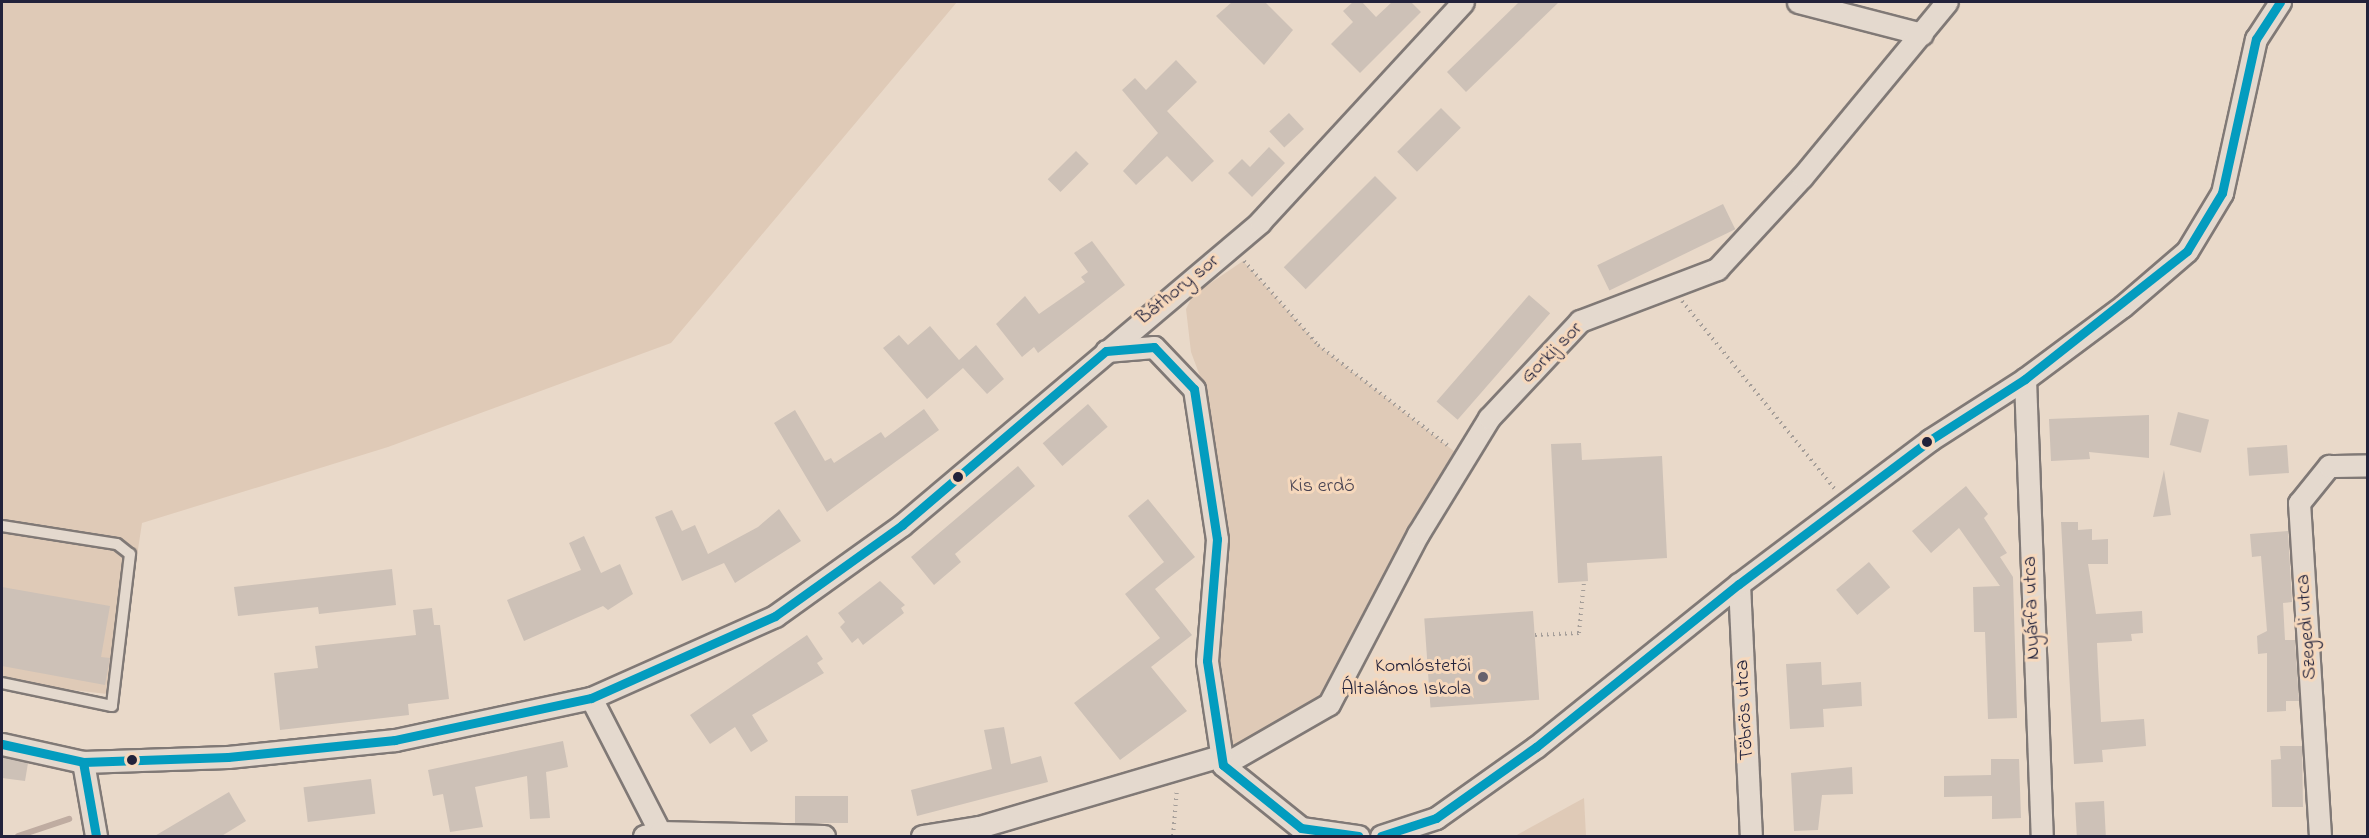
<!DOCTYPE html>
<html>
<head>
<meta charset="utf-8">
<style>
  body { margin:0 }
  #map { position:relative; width:2369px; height:838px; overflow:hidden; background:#e9d9c9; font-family:"Indie Flower",sans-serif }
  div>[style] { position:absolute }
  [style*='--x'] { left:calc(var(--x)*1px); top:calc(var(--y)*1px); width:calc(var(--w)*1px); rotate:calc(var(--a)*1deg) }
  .built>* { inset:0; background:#dfcab7 }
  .stream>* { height:6px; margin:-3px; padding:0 3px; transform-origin:3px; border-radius:3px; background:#bfaca1 }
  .building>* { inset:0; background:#cdc1b7; transform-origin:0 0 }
  .path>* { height:4px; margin-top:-2px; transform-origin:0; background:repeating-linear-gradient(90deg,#a59e99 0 1.5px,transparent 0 6px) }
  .roads { filter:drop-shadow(2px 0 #807976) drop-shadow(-2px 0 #807976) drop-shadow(0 2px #807976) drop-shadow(0 -2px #807976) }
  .lane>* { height:10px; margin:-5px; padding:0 5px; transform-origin:5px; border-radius:5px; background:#e4d9ce }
  .street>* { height:21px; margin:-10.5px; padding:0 10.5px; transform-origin:10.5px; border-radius:10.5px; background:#e4d9ce }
  .bus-1>* { height:9px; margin:-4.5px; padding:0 4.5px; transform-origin:4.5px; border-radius:4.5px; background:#039cbf }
  .dots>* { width:16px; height:16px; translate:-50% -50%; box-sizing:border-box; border:3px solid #f6d8bc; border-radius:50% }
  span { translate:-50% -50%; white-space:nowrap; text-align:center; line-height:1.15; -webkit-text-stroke:6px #f6d8bc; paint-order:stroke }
  .street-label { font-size:20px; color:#22223b }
  .park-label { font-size:20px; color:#464151 }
  .poi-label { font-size:20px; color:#22223b }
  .right { translate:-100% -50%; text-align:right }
  .frame { position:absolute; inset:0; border:3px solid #22223b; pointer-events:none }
</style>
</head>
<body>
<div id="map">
  <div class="built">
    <div style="clip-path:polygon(2px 2px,957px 2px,671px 343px,388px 447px,142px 523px,116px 695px,2px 682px)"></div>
    <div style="clip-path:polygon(1243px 261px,1318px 345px,1464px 459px,1329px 704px,1221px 756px,1207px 661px,1217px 539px,1204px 387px,1191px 352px,1186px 309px,1193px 295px)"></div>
    <div style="clip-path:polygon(1584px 798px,1586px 836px,1515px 836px)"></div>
  </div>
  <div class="stream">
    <div style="--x:18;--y:836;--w:54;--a:-18.4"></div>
  </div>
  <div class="building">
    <div style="clip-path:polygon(1232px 2px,1265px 2px,1293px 30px,1264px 65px,1216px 16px)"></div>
    <div style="clip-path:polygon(1353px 2px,1362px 2px,1376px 17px,1392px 2px,1411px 2px,1421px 12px,1360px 73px,1331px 44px,1353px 22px,1343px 11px)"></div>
    <div style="clip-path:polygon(1519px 2px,1559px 2px,1466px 92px,1447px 72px)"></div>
    <div style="clip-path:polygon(1176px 60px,1197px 82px,1167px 111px,1214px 161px,1192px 182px,1167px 156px,1136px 185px,1123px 171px,1158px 133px,1122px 90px,1135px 78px,1146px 90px)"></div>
    <div style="left:1441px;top:108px;width:28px;height:62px;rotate:45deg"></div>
    <div style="left:1289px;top:113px;width:22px;height:27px;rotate:47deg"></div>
    <div style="clip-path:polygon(1269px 147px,1285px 163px,1252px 197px,1228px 173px,1242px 159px,1250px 167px)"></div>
    <div style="left:1076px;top:151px;width:18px;height:40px;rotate:45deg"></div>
    <div style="left:1375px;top:176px;width:31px;height:129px;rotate:45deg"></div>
    <div style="left:1723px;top:204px;width:28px;height:140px;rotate:64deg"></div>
    <div style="clip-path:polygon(1092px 241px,1125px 285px,1038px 353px,1034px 347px,1022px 357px,996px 324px,1025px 296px,1039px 314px,1085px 282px,1081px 277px,1088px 272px,1074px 253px)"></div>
    <div style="left:1529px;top:295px;width:28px;height:141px;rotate:41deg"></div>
    <div style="clip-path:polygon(930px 326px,959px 360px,976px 345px,1004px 379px,987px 394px,963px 368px,927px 399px,883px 348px,899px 335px,908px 345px)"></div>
    <div style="left:1088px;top:404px;width:30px;height:60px;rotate:49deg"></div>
    <div style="clip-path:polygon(924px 409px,939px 430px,827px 512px,774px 423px,795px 410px,825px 461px,831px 458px,834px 463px,881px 432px,885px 438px)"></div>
    <div style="left:2178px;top:412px;width:32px;height:34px;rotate:14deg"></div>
    <div style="clip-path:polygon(2149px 415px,2149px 458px,2089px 452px,2090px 459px,2051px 461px,2049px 419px)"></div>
    <div style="clip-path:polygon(1581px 443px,1582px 460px,1662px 456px,1667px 558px,1587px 563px,1588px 581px,1558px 583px,1551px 444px)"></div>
    <div style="left:2287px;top:445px;width:28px;height:40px;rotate:86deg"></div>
    <div style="clip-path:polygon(1018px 466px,1035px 486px,955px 554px,961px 562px,934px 585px,911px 557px)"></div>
    <div style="clip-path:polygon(2164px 470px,2171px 515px,2153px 517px)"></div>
    <div style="clip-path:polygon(1966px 486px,1988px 514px,1984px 518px,2007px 553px,2000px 557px,2013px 577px,2017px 718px,1988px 719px,1985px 632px,1974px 632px,1973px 587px,2000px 586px,1959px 528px,1931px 553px,1912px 531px)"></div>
    <div style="clip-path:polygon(1148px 499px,1195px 557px,1155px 589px,1192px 635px,1151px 667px,1187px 711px,1120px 760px,1074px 703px,1160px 638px,1125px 594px,1164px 562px,1128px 516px)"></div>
    <div style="clip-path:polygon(779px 509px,801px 541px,735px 583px,724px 563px,682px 581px,655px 517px,672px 510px,682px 531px,695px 525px,708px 554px,758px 527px)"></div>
    <div style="clip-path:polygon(2061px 522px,2078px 522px,2078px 530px,2092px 529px,2092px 540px,2108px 539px,2108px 564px,2088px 564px,2096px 614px,2142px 611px,2143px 633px,2131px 634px,2132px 641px,2097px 643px,2098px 666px,2101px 722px,2144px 719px,2146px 746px,2102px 750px,2103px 762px,2074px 764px)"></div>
    <div style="clip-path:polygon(2288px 531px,2292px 602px,2283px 603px,2285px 640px,2295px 640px,2299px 701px,2286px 701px,2286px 711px,2267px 712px,2267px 653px,2258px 654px,2257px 636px,2267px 631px,2261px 556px,2252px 557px,2250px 534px)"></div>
    <div style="clip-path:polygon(584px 536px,601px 573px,620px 564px,633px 594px,608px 610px,603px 606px,524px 641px,507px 600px,581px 570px,569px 543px)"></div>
    <div style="left:1869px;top:562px;width:33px;height:43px;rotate:50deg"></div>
    <div style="clip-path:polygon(392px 569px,396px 605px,319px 614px,318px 607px,238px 616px,234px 587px)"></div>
    <div style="clip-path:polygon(880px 581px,905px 605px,901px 608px,904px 613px,863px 645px,858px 638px,852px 643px,840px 627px,845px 622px,838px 613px)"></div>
    <div style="clip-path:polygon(2px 587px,110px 606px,101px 657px,110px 658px,105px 685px,2px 666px)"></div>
    <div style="clip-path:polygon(432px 608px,434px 625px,440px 625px,449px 699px,408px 704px,409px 715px,280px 730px,274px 673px,318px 668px,315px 646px,416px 635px,413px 610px)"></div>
    <div style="left:1533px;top:611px;width:89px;height:109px;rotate:86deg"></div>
    <div style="clip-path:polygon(807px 635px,823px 659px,817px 663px,824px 673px,752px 715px,768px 741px,751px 752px,735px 727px,710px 744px,690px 715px)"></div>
    <div style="clip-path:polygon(1821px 662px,1822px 685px,1861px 682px,1862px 706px,1823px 709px,1824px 727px,1790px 729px,1786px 664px)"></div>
    <div style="clip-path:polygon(1004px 727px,1011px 764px,1041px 756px,1048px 782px,917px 816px,911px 790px,992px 769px,984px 730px)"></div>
    <div style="clip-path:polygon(563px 741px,568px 767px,546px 772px,550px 818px,530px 819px,527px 776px,475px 787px,483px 827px,450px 832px,443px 794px,433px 796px,428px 770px)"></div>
    <div style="clip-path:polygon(2280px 746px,2302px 746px,2303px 807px,2272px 807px,2271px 760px,2281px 759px)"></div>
    <div style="clip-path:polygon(2px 757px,28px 763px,25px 781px,2px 778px)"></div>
    <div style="clip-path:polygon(1991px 759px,2019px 759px,2021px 818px,1992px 819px,1992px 796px,1944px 797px,1944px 776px,1991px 775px)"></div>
    <div style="clip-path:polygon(1852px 767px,1853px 794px,1822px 795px,1818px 830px,1794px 831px,1791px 773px)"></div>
    <div style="left:371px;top:779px;width:35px;height:68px;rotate:83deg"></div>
    <div style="clip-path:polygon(229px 792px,246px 821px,220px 837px,153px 837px)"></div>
    <div style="left:795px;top:796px;width:53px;height:27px"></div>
    <div style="left:2104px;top:801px;width:36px;height:29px;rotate:87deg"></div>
  </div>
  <div class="path">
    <div style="--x:1244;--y:261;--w:112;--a:48.6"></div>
    <div style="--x:1318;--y:345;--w:165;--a:37.8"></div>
    <div style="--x:1682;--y:301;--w:242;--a:50.9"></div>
    <div style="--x:1535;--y:635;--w:44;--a:-2.6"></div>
    <div style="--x:1579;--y:633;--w:51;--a:-84.4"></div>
    <div style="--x:1173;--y:836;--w:47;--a:-85.1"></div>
  </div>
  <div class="roads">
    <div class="lane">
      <div style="--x:2;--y:526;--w:116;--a:8.9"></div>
      <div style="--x:117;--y:544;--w:16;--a:38"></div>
      <div style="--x:130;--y:554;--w:153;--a:96.8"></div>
      <div style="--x:112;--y:706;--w:112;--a:-168.2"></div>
    </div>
    <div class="street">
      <div style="--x:1798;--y:2;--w:128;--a:14.5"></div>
      <div style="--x:1106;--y:351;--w:48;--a:-4.8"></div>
      <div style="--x:1154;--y:347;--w:58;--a:46.4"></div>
      <div style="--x:1194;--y:389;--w:152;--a:81.3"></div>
      <div style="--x:1217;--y:539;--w:122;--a:94.7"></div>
      <div style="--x:1207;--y:661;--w:105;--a:81.3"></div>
      <div style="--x:1223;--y:765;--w:100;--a:38.9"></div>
      <div style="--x:1301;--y:828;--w:58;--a:8"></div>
      <div style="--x:2025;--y:379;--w:457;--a:87.9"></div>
      <div style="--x:1739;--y:584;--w:252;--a:87.3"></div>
      <div style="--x:591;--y:698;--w:151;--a:62.8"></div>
      <div style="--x:2;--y:744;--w:83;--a:12.5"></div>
      <div style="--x:83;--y:762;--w:145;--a:-2"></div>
      <div style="--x:228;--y:757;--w:168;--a:-5.8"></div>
      <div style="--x:395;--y:740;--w:200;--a:-12.1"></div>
      <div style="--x:591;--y:698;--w:201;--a:-24"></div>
      <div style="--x:775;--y:616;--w:156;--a:-35.6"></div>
      <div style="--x:902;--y:525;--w:469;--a:-40.2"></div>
      <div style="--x:1260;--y:222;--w:299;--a:-47.3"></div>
      <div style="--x:83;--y:762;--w:75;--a:80"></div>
      <div style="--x:1223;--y:765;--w:122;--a:-29.9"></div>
      <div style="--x:1329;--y:704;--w:192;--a:-62.4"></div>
      <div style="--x:1418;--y:534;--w:136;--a:-58.5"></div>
      <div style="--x:1489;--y:418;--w:133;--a:-46.8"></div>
      <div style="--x:1580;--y:321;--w:147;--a:-20.8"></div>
      <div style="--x:1717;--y:269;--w:125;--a:-47.3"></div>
      <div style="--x:1802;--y:177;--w:227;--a:-50.4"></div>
      <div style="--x:644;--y:836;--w:16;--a:-14"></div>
      <div style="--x:660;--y:832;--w:164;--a:1.4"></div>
      <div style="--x:922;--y:836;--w:58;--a:-9"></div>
      <div style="--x:979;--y:827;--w:252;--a:-16.4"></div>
      <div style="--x:1381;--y:836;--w:58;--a:-18.1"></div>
      <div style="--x:1436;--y:818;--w:123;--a:-35.4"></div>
      <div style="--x:1536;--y:747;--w:260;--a:-38.8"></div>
      <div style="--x:1739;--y:584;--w:239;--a:-37"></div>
      <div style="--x:1930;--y:440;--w:113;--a:-32.7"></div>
      <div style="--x:2025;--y:379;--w:122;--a:-36.7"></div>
      <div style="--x:2123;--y:306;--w:84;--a:-40.7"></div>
      <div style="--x:2187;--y:251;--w:68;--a:-58.9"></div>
      <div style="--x:2222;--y:193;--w:158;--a:-77.6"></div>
      <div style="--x:2256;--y:39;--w:44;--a:-57"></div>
      <div style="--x:2320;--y:836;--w:334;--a:-93.6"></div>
      <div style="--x:2299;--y:503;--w:48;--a:-51"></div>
      <div style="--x:2329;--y:466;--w:39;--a:-1"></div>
    </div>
  </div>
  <div class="bus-1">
    <div style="--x:2;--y:744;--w:83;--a:12.5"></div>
    <div style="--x:83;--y:762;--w:145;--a:-2"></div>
    <div style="--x:228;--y:757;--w:168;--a:-5.8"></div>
    <div style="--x:395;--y:740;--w:200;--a:-12.1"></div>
    <div style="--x:591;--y:698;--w:201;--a:-24"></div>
    <div style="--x:775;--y:616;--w:156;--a:-35.6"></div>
    <div style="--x:902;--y:525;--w:268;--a:-40.5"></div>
    <div style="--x:1106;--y:351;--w:48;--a:-4.8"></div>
    <div style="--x:1154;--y:347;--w:58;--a:46.4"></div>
    <div style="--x:1194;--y:389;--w:152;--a:81.3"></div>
    <div style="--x:1217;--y:539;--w:122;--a:94.7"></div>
    <div style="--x:1207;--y:661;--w:105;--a:81.3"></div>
    <div style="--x:1223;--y:765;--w:100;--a:38.9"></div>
    <div style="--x:1301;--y:828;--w:58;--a:8"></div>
    <div style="--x:83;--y:762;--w:75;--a:80"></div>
    <div style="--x:1381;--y:836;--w:58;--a:-18.1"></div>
    <div style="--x:1436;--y:818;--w:123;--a:-35.4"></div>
    <div style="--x:1536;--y:747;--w:260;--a:-38.8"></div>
    <div style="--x:1739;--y:584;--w:239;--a:-37"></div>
    <div style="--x:1930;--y:440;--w:113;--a:-32.7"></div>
    <div style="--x:2025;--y:379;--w:206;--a:-38.3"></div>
    <div style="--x:2187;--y:251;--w:68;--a:-58.9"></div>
    <div style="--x:2222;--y:193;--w:158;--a:-77.6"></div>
    <div style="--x:2256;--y:39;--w:44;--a:-57"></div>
  </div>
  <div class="dots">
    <div style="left:1927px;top:442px;background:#22223b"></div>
    <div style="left:958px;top:477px;background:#22223b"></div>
    <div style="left:1483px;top:677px;background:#68626d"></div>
    <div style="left:132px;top:760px;background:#22223b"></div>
  </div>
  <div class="street-label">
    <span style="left:1178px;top:290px;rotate:-39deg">Báthory sor</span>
    <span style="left:1552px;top:353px;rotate:-45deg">Gorkij sor</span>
    <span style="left:2032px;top:608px;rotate:-92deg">Nyárfa utca</span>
    <span style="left:2307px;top:627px;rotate:-94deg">Szegedi utca</span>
    <span style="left:1745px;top:710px;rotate:-93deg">Töbrös utca</span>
  </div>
  <div class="park-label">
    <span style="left:1322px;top:486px">Kis erdő</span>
  </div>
  <div class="poi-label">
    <span class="right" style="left:1471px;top:678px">Komlóstetői<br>Általános Iskola</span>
  </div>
  <div class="frame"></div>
</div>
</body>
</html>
